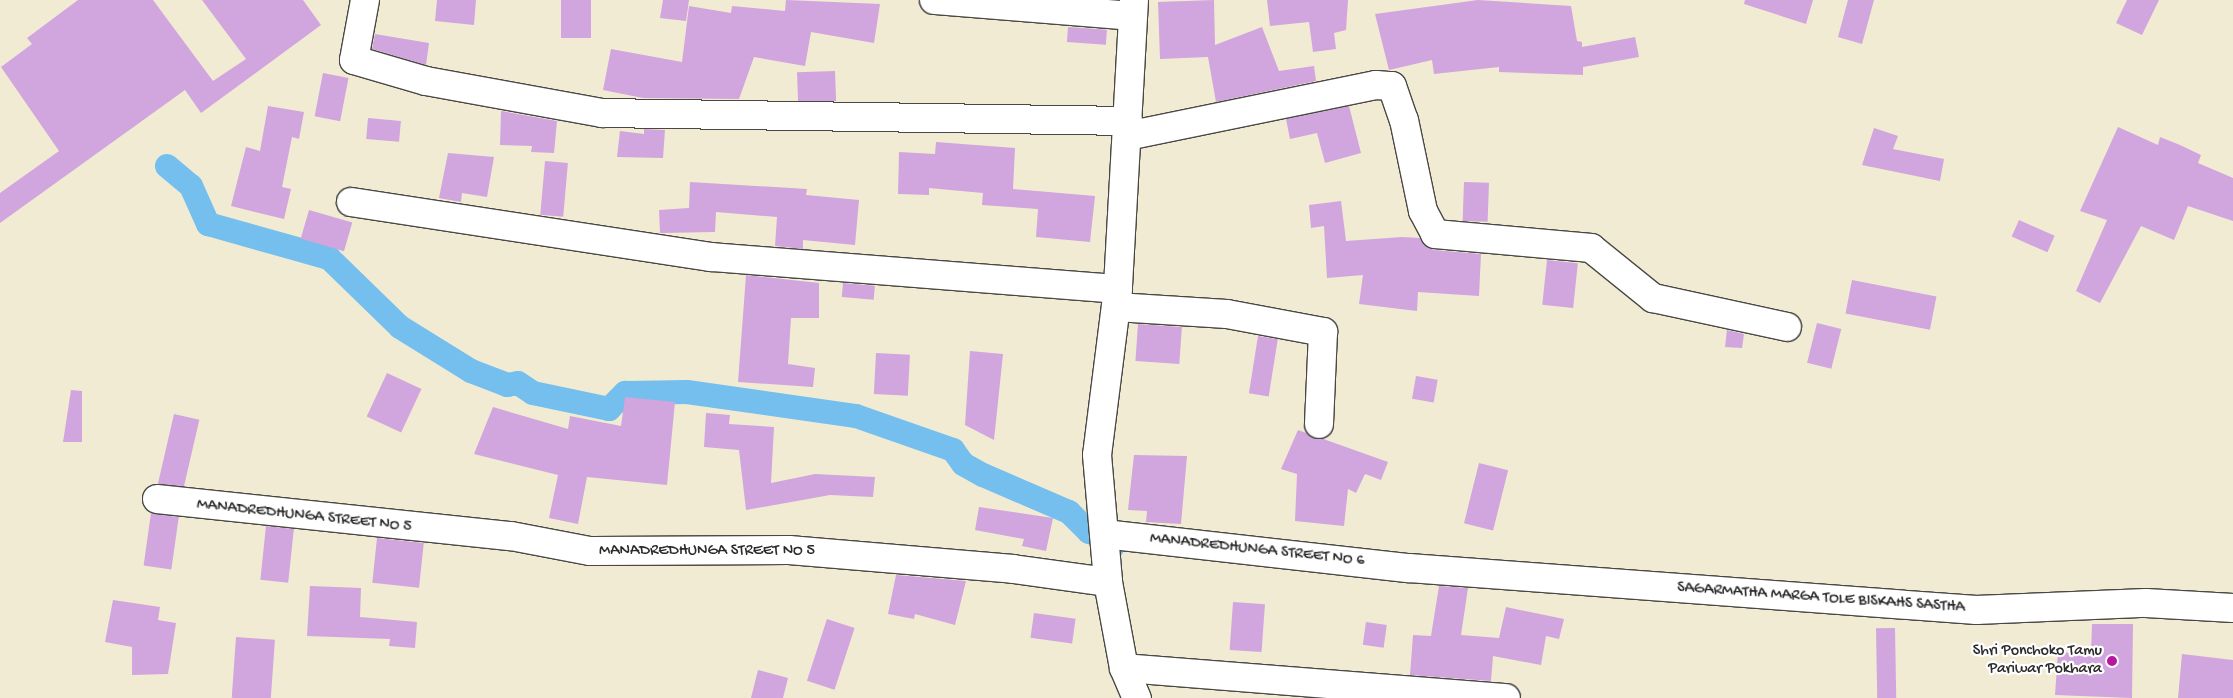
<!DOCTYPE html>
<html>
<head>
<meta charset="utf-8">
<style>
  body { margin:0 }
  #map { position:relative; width:2233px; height:698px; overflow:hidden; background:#f1ebd4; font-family:"Gochi Hand",sans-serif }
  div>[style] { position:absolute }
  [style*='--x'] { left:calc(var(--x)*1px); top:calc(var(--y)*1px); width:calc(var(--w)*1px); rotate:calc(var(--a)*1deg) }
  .canal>* { height:24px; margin:-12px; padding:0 12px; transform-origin:12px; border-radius:12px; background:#74bfed }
  .building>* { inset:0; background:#d1a5dd; transform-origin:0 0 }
  .roads { filter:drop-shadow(1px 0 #494844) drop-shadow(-1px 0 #494844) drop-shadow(0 1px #494844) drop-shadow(0 -1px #494844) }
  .minor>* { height:28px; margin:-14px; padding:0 14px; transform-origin:14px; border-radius:14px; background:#fff }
  .dots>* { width:14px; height:14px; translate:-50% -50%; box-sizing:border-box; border:2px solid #fff; border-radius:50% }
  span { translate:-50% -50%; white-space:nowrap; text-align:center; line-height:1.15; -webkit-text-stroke:4.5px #fff; paint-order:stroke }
  .street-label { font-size:16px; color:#2b2b2b }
  .poi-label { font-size:16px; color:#2b2b2b }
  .right { translate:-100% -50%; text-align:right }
</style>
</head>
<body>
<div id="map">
  <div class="canal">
    <div style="--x:167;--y:166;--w:31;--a:40"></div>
    <div style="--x:191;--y:186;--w:42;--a:65.9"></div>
    <div style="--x:208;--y:224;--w:126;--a:15.7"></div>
    <div style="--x:329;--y:258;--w:99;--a:44.2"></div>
    <div style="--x:400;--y:327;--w:84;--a:31.8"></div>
    <div style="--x:471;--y:371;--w:39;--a:21"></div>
    <div style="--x:507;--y:385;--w:11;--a:-10"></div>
    <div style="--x:518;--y:383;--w:18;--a:34"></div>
    <div style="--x:533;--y:393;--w:78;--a:11.9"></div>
    <div style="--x:609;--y:409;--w:23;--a:-45"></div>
    <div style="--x:625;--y:393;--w:62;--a:-0.9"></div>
    <div style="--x:687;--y:392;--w:171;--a:8.1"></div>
    <div style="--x:856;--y:416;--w:103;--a:19.3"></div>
    <div style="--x:953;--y:450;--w:17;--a:54"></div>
    <div style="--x:963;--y:464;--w:23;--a:29"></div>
    <div style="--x:983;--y:475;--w:94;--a:23.3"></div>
    <div style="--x:1069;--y:512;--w:28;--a:45"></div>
    <div style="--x:1089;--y:532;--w:22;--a:13"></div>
    <div style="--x:1110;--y:537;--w:11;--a:80"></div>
  </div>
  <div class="building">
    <div style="clip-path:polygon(78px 0,153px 0,213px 81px,246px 59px,202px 0,303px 0,321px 25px,201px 113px,185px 90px,0 223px,0 193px,59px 151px,1px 67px,32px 44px,27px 38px)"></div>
    <div style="clip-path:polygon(437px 0,476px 0,474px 25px,435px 21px)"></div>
    <div style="left:561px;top:0;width:30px;height:38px"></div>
    <div style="clip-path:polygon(663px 0,689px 0,686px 21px,660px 18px)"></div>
    <div style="clip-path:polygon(786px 0,880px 4px,874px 43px,811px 32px,805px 66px,754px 57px,739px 99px,643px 98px,603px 90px,611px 49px,682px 62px,689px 6px,731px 13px,732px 6px,785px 11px)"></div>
    <div style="clip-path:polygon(1214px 0,1215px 45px,1262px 27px,1279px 71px,1314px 66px,1316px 81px,1216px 102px,1208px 57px,1160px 59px,1158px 2px)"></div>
    <div style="clip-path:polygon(1267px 0,1348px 0,1346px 30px,1334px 33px,1336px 49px,1313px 52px,1309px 22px,1270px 26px)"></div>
    <div style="clip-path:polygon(1478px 0,1571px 6px,1577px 41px,1582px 42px,1582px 47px,1635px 37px,1639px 57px,1583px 67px,1583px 75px,1499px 72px,1499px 67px,1434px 74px,1432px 60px,1389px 70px,1375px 14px)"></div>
    <div style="clip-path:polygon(1745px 0,1813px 0,1806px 24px,1744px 4px)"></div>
    <div style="clip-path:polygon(1848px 0,1874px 0,1862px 44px,1838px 37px)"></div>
    <div style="clip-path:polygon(2127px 0,2159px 0,2142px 35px,2116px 23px)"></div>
    <div style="left:1068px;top:27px;width:39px;height:15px;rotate:4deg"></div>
    <div style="clip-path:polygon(375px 34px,429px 43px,426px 65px,372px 49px)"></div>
    <div style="left:835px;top:71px;width:30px;height:38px;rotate:88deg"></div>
    <div style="left:323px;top:73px;width:26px;height:44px;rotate:11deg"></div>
    <div style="clip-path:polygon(268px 106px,304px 112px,299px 139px,292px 137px,282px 187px,291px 189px,284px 219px,231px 206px,246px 147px,260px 151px)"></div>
    <div style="clip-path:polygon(1349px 106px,1361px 153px,1325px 163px,1317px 133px,1290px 139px,1286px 119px)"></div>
    <div style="clip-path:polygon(501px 111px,557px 121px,554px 153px,531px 152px,532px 146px,500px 145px)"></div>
    <div style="left:368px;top:118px;width:33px;height:21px;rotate:5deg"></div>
    <div style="clip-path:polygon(2118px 127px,2158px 145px,2160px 137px,2180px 145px,2201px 155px,2198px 163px,2233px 178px,2233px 221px,2188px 206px,2174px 240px,2141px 226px,2100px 303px,2076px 291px,2107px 220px,2080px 211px)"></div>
    <div style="clip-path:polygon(1874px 128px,1898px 136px,1893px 149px,1944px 159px,1940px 181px,1862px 165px)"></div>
    <div style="clip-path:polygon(644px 129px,665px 130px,663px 158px,617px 157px,620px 131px,644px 134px)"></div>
    <div style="clip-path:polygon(936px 142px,1015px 148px,1013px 189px,1095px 196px,1090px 242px,1036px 237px,1038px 209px,982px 205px,983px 193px,929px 188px,929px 195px,898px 194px,899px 152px,935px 154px)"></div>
    <div style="clip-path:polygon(448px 153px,494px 157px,487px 197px,462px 193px,461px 202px,439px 198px)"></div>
    <div style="left:545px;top:161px;width:23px;height:54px;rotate:5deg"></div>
    <div style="clip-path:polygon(690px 182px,807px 189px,806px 195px,859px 200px,855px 245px,803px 240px,803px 249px,775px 246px,777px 217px,716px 212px,715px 232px,660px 233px,659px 210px,689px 208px)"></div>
    <div style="left:1464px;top:182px;width:25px;height:39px;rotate:2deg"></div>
    <div style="clip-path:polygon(1341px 201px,1346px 241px,1402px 237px,1420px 238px,1434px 250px,1481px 254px,1479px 296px,1418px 292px,1417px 311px,1359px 304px,1363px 275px,1327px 278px,1324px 226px,1311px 228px,1309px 205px)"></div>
    <div style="left:309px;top:210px;width:45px;height:30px;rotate:16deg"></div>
    <div style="left:2019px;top:220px;width:39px;height:18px;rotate:24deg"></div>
    <div style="left:1547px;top:260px;width:31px;height:45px;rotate:6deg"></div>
    <div style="clip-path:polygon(746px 275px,819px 283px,819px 318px,791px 318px,788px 364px,815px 368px,813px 387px,738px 382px)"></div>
    <div style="left:1852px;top:280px;width:86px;height:34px;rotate:11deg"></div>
    <div style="left:843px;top:283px;width:32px;height:14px;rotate:5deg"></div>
    <div style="left:1817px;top:323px;width:25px;height:41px;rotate:14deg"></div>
    <div style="left:1138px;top:324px;width:44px;height:37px;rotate:4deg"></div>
    <div style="clip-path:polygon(1727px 330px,1744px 334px,1742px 348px,1725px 347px)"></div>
    <div style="left:1258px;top:336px;width:20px;height:58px;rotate:9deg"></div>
    <div style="clip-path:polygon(970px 351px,1003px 354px,994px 440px,965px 425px)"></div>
    <div style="left:876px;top:353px;width:34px;height:41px;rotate:3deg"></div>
    <div style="left:387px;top:373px;width:38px;height:48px;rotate:25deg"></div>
    <div style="left:1416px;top:376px;width:22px;height:23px;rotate:10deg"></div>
    <div style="clip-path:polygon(71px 390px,82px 391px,82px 442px,63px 442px)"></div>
    <div style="clip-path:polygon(625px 397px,675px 402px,667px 485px,587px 477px,578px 524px,549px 518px,558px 475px,474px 454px,493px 407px,568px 429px,570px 416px,621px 426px)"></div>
    <div style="clip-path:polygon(706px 413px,730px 415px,729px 424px,774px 427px,771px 483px,815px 474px,875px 477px,873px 497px,830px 495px,746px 510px,739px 450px,704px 447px)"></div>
    <div style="left:174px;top:414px;width:26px;height:72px;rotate:13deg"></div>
    <div style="clip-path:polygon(1298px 430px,1388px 462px,1381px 480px,1365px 474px,1356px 493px,1348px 489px,1344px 526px,1295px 521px,1297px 474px,1281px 469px)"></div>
    <div style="clip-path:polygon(1134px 455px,1187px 456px,1181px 524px,1146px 522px,1147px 511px,1128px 510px)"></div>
    <div style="left:1479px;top:463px;width:30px;height:62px;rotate:14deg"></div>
    <div style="clip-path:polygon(979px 507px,1053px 518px,1046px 551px,1022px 546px,1024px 539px,975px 530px)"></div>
    <div style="left:151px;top:513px;width:28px;height:53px;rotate:8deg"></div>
    <div style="left:266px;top:526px;width:28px;height:54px;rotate:6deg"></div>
    <div style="left:377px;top:538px;width:47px;height:45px;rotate:6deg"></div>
    <div style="clip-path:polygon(896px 575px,966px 581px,955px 625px,915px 614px,914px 619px,888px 614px)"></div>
    <div style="clip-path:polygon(310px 586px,361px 588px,360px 617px,417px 622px,415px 648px,389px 646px,390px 639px,307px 636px)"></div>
    <div style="clip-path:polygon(1439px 586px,1468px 588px,1461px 635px,1499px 638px,1506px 607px,1564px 619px,1559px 639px,1546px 636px,1541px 665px,1493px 656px,1491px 681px,1410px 675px,1413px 635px,1431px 636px)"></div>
    <div style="clip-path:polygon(113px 600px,160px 607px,158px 620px,176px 623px,168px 674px,132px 675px,132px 647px,105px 642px)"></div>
    <div style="left:1233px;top:602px;width:32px;height:48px;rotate:4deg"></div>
    <div style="left:1034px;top:613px;width:42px;height:25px;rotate:8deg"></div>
    <div style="left:827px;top:619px;width:29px;height:65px;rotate:18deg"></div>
    <div style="left:1366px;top:622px;width:21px;height:23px;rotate:8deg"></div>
    <div style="clip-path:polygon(2092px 624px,2133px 624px,2132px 698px,2055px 695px,2058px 652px,2091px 654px)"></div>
    <div style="left:1895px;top:628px;width:70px;height:19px;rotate:89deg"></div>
    <div style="left:236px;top:637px;width:39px;height:61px;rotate:4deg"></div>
    <div style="clip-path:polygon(2182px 654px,2233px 660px,2233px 698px,2178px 698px)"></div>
    <div style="clip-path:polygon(758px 670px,788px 678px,783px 698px,751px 698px)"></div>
  </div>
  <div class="roads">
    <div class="minor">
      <div style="--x:365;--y:0;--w:61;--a:100.4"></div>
      <div style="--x:354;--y:60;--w:75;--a:16.3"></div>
      <div style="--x:426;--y:81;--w:179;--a:10.3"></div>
      <div style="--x:602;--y:113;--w:526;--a:0.87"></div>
      <div style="--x:934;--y:0;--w:199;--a:4.6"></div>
      <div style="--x:1134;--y:0;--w:289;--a:93.2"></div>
      <div style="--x:1118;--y:289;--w:167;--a:97.2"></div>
      <div style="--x:1097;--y:455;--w:127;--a:85"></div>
      <div style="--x:1108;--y:582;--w:87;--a:79.5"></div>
      <div style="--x:1124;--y:668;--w:33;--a:67"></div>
      <div style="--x:1127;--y:136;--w:254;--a:-11.6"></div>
      <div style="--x:1376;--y:85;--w:16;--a:4"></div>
      <div style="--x:1392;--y:86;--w:36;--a:71"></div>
      <div style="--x:1404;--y:120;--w:93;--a:78.2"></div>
      <div style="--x:1423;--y:211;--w:26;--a:62"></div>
      <div style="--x:1435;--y:234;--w:157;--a:5.1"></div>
      <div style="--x:1591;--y:248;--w:80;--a:38.9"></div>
      <div style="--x:1653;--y:298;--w:137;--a:12.2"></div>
      <div style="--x:351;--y:202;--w:364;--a:8.7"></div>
      <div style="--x:711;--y:257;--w:408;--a:4.5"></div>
      <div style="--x:1116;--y:307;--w:111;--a:3.6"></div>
      <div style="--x:1227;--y:314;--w:98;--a:10.6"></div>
      <div style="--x:1323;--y:332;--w:92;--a:92.5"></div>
      <div style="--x:157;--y:499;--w:356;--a:6"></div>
      <div style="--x:511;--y:536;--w:80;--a:10.8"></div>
      <div style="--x:590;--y:551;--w:199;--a:-0.3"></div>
      <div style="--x:789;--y:550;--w:225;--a:4.8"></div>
      <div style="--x:1013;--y:569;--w:96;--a:7.8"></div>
      <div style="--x:1104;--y:534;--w:307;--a:6.4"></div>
      <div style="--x:1409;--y:568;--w:569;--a:4.24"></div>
      <div style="--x:1976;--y:610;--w:170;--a:-2.4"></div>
      <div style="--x:2146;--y:603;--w:87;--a:3.3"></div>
      <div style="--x:1124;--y:668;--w:383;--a:4.5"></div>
    </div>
  </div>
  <div class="dots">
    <div style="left:2112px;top:661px;background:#b5179e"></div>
  </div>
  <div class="street-label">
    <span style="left:304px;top:517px;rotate:6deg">MANADREDHUNGA STREET NO 5</span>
    <span style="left:1257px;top:551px;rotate:6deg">MANADREDHUNGA STREET NO 6</span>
    <span style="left:707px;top:552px">MANADREDHUNGA STREET NO 5</span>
    <span style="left:1821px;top:599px;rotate:4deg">SAGARMATHA MARGA TOLE BISKAHS SASTHA</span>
  </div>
  <div class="poi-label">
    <span class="right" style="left:2102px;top:661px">Shri Ponchoko Tamu<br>Pariwar Pokhara</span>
  </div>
</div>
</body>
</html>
